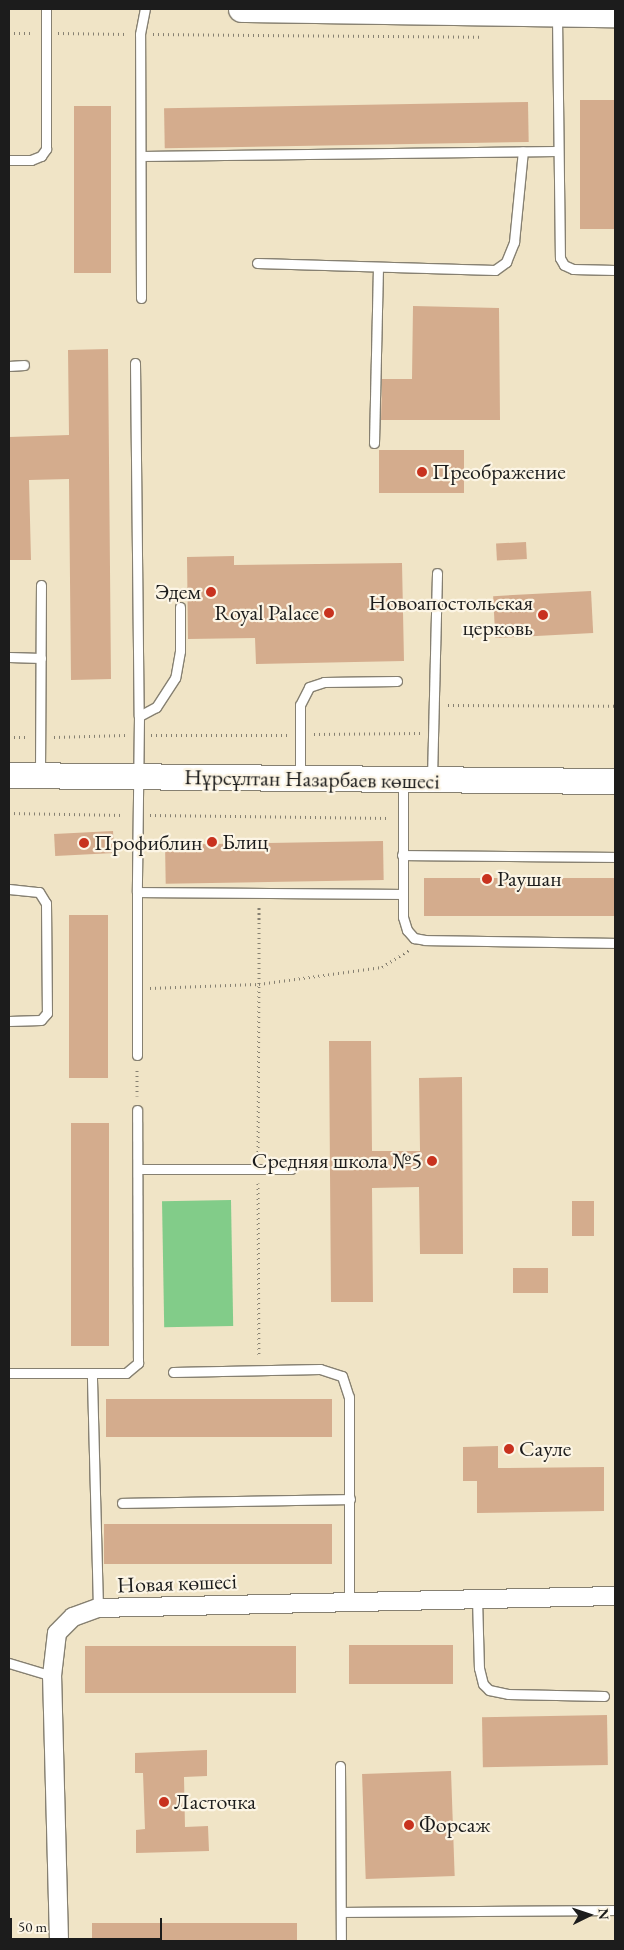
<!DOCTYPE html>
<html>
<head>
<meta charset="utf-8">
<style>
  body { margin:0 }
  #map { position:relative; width:624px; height:1950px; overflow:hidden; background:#f0e4c6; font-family:"EB Garamond",serif }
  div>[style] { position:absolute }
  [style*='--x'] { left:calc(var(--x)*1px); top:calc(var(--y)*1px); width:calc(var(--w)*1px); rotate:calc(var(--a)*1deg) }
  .green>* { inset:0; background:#82cc89; transform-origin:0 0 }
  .building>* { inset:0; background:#d4ac8d; transform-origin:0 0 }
  .path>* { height:3px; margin-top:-1.5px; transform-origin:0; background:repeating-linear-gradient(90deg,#868071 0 1px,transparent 0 5px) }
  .roads { filter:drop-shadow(1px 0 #868071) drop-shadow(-1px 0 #868071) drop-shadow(0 1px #868071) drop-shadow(0 -1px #868071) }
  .service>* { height:9px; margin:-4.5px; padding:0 4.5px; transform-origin:4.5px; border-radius:4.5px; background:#fff }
  .minor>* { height:18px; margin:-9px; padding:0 9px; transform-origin:9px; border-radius:9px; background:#fff }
  .secondary>* { height:25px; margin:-12.5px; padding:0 12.5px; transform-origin:12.5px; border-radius:12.5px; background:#fff }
  .dots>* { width:14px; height:14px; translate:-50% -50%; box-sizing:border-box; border:2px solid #fcf5e5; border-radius:50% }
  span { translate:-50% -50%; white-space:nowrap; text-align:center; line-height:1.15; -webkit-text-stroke:4.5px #fcf5e5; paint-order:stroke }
  .poi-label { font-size:22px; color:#1c1c1c }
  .left { translate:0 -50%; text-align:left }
  .right { translate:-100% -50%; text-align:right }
  .street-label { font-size:22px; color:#1c1c1c }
  .frame { position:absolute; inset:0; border:10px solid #1c1c1c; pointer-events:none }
  .north { position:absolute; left:564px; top:1890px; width:50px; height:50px; -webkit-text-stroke:4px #fcf5e5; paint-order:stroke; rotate:86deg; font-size:14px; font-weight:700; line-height:20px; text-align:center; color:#1c1c1c }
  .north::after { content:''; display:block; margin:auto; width:18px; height:22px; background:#1c1c1c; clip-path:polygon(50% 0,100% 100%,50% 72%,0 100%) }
  .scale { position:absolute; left:10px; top:1918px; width:152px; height:22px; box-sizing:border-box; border:2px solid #1c1c1c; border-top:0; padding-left:6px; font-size:15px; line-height:18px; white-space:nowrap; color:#1c1c1c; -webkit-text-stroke:4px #fcf5e5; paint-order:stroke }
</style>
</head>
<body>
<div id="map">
  <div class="green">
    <div style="left:231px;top:1200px;width:126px;height:69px;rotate:89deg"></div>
  </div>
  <div class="building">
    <div style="left:580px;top:100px;width:35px;height:129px"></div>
    <div style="left:528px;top:102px;width:40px;height:364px;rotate:89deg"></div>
    <div style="left:74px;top:106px;width:37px;height:167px"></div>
    <div style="clip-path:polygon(413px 306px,499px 308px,500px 420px,381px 420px,382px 379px,412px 379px)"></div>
    <div style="clip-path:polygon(108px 349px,111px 679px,71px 680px,69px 479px,29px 480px,31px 560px,9px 560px,9px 437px,69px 435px,68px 350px)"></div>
    <div style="left:464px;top:450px;width:43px;height:85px;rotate:90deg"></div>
    <div style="left:526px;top:542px;width:17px;height:30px;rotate:87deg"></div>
    <div style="clip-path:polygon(234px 556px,234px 565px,402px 563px,404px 661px,256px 664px,255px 638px,188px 639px,187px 557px)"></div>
    <div style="left:591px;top:591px;width:42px;height:98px;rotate:87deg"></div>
    <div style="left:113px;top:831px;width:22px;height:59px;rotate:87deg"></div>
    <div style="left:383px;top:841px;width:39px;height:218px;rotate:89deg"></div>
    <div style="left:615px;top:878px;width:38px;height:191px;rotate:90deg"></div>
    <div style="left:69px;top:915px;width:39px;height:163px"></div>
    <div style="clip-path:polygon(329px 1041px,371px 1041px,372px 1151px,420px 1151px,419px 1078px,462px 1077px,463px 1254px,420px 1254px,419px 1187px,372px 1188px,373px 1302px,331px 1302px)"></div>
    <div style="left:71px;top:1123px;width:38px;height:223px"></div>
    <div style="left:572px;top:1201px;width:22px;height:35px"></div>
    <div style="left:513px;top:1268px;width:35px;height:25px"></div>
    <div style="left:332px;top:1399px;width:38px;height:226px;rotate:90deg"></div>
    <div style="clip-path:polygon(498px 1446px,498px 1468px,604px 1467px,604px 1511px,477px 1513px,477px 1481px,463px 1481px,463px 1447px)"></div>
    <div style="left:332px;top:1524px;width:40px;height:228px;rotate:90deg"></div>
    <div style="left:453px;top:1645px;width:39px;height:104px;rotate:90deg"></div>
    <div style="left:296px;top:1646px;width:47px;height:211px;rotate:90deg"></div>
    <div style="left:607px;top:1715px;width:50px;height:125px;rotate:89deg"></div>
    <div style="clip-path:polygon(207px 1750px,207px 1776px,184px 1777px,185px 1827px,208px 1826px,209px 1851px,136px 1853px,136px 1830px,145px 1829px,143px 1773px,135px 1773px,135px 1753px)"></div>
    <div style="left:451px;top:1771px;width:105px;height:89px;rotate:88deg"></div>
    <div style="left:297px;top:1923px;width:18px;height:205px;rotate:90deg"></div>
  </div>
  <div class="path">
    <div style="--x:9;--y:33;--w:23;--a:0"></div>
    <div style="--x:58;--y:33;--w:69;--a:0.8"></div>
    <div style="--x:153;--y:34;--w:329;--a:0.5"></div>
    <div style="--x:448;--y:705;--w:167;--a:0.3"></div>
    <div style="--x:314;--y:734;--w:106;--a:-0.5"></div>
    <div style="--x:151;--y:735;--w:136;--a:0"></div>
    <div style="--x:9;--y:737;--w:18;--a:0"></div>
    <div style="--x:54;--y:737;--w:71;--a:-1.6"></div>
    <div style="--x:9;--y:813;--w:115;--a:1"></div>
    <div style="--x:150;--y:815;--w:239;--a:0.7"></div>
    <div style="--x:150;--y:988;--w:109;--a:-2.1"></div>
    <div style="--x:259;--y:984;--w:77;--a:-90"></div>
    <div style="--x:137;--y:1096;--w:28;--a:-90"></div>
    <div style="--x:258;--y:1157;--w:173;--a:-89.7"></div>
    <div style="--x:259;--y:984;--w:124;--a:-7.9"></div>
    <div style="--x:382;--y:967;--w:32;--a:-32"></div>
    <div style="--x:258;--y:1183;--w:174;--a:89.7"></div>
  </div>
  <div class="roads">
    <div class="service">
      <div style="--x:557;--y:16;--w:242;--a:89.3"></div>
      <div style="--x:560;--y:258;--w:8;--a:60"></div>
      <div style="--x:564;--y:265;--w:10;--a:24"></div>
      <div style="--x:573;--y:269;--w:42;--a:1.4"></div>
      <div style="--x:141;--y:156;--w:416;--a:-0.7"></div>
      <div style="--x:9;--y:160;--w:22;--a:0"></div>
      <div style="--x:31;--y:160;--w:11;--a:-22"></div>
      <div style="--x:41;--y:156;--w:9;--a:-54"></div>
      <div style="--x:46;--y:149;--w:140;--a:-90"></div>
      <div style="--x:257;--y:263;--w:238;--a:1.7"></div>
      <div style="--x:495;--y:270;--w:14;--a:-36"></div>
      <div style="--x:506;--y:262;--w:22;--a:-68"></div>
      <div style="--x:514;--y:242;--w:91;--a:-84.4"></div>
      <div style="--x:141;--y:298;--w:264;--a:-90.2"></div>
      <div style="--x:140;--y:34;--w:25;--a:-79"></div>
      <div style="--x:135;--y:363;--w:353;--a:89.4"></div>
      <div style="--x:9;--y:366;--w:15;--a:-4"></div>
      <div style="--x:374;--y:443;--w:176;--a:-88.7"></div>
      <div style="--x:180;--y:607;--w:44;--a:90"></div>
      <div style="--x:180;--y:651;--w:27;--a:100"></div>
      <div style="--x:175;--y:678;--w:35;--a:123"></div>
      <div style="--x:156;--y:707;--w:19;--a:152"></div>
      <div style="--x:139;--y:716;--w:176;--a:90.7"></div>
      <div style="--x:137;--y:892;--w:265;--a:0.4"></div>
      <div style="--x:9;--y:657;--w:32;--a:2"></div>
      <div style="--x:40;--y:773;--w:188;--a:-89.7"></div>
      <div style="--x:300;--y:777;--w:72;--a:-90"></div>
      <div style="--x:300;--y:705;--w:20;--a:-63"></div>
      <div style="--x:309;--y:687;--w:16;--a:-18"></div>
      <div style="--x:324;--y:682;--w:73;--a:-0.8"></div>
      <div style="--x:432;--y:778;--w:205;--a:-88.6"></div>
      <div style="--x:403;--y:781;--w:136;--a:90"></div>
      <div style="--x:403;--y:917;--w:14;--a:73"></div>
      <div style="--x:407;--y:930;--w:11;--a:49"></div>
      <div style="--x:414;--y:938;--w:11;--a:10"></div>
      <div style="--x:425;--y:940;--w:190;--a:0.9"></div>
      <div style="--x:402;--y:855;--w:213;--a:0.5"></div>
      <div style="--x:9;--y:889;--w:30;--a:6"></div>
      <div style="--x:39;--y:892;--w:13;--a:58"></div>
      <div style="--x:46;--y:903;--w:110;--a:89.5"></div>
      <div style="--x:47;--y:1013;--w:9;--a:131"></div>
      <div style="--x:41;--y:1020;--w:32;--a:178"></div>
      <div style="--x:137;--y:1055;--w:163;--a:-90"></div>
      <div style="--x:138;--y:1169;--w:153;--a:0"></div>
      <div style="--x:173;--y:1372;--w:147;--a:-1.2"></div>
      <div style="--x:320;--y:1369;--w:23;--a:18"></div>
      <div style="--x:342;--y:1376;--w:22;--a:72"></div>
      <div style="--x:349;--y:1397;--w:204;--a:90"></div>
      <div style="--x:9;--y:1373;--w:83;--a:0"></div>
      <div style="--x:122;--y:1503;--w:228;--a:-1"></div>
      <div style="--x:477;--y:1598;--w:70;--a:88.4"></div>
      <div style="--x:479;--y:1668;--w:16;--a:76"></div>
      <div style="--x:483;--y:1684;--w:8;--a:45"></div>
      <div style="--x:489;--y:1690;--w:19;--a:12"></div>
      <div style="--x:508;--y:1694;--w:96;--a:1.2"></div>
      <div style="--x:98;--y:1608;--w:235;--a:-91.5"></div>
      <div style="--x:92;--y:1373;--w:34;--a:0"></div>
      <div style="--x:126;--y:1373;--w:16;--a:-40"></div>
      <div style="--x:138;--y:1363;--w:253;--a:-90.2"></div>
      <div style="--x:9;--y:1663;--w:45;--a:16.8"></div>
      <div style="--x:340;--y:1766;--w:175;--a:89.7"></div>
      <div style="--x:341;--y:1912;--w:274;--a:-0.4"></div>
    </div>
    <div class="minor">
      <div style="--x:59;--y:1941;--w:265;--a:-91.5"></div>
      <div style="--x:52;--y:1676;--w:43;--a:-83.4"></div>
      <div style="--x:57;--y:1633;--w:23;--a:-45"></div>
      <div style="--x:73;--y:1617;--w:27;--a:-20"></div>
      <div style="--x:98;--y:1608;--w:517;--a:-1.33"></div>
    </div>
    <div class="secondary">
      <div style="--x:241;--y:9;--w:374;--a:0.8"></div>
      <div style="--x:9;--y:775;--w:606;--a:0.57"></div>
    </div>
  </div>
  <div class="dots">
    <div style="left:422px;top:472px;background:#c8321e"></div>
    <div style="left:211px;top:592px;background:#c8321e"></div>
    <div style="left:329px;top:613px;background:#c8321e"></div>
    <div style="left:543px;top:615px;background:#c8321e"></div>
    <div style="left:212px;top:842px;background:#c8321e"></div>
    <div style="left:84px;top:843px;background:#c8321e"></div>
    <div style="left:487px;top:879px;background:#c8321e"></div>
    <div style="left:432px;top:1161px;background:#c8321e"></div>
    <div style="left:509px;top:1449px;background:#c8321e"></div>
    <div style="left:164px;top:1802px;background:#c8321e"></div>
    <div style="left:409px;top:1825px;background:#c8321e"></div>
  </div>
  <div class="poi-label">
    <span class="left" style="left:432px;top:472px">Преображение</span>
    <span class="right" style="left:201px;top:592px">Эдем</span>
    <span class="right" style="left:533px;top:615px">Новоапостольская<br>церковь</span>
    <span class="right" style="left:319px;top:613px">Royal Palace</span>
    <span class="left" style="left:222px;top:842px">Блиц</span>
    <span class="left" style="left:94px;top:843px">Профиблин</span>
    <span class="left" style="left:497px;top:879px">Раушан</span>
    <span class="right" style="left:422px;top:1161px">Средняя школа №5</span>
    <span class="left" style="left:519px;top:1449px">Сауле</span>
    <span class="left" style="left:174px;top:1802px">Ласточка</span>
    <span class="left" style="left:419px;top:1825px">Форсаж</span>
  </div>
  <div class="street-label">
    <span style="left:312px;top:779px;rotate:1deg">Нұрсұлтан Назарбаев көшесі</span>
    <span style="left:177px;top:1583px;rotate:-2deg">Новая көшесі</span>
  </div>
  <div class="frame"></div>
  <div class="north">N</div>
  <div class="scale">50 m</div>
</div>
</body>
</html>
